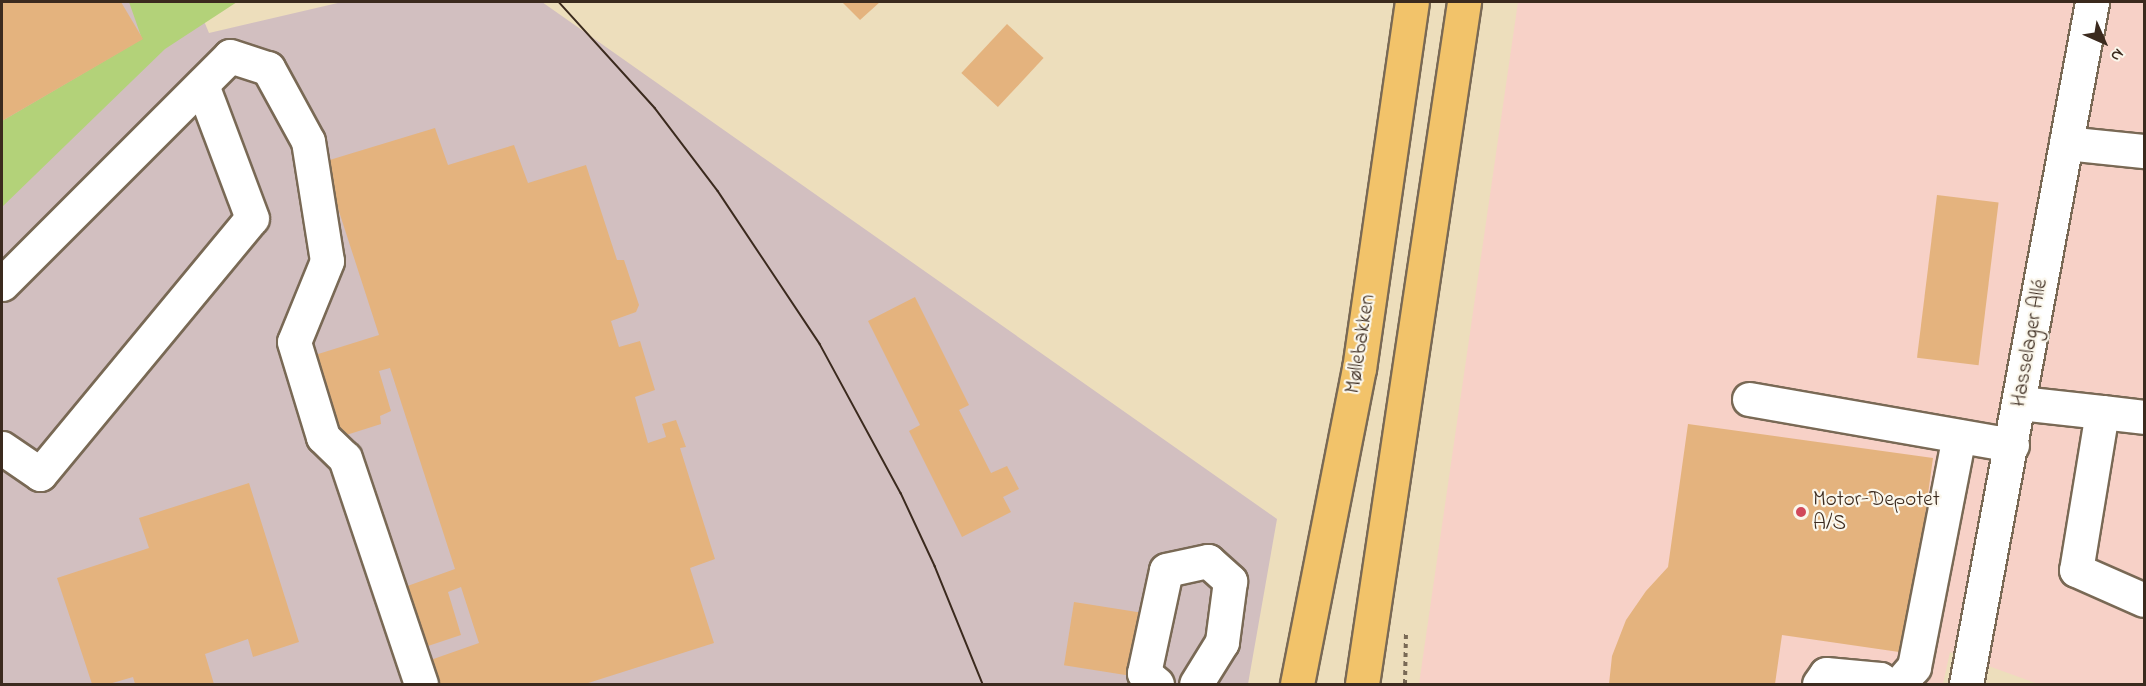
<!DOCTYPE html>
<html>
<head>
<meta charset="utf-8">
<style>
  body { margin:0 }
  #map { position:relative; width:2146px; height:686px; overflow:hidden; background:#eddebc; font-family:"Indie Flower",sans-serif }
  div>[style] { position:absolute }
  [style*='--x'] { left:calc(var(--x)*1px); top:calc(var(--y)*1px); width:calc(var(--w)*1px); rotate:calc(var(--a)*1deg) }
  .built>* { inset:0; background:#f7d1c7 }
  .industrial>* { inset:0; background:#d2bfc0 }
  .green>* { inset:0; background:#b3d279 }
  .building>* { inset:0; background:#e4b37e; transform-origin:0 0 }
  .path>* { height:4px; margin-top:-2px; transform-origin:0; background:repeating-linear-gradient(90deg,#796955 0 4.5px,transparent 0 9px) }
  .roads { filter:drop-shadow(2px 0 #796955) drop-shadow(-2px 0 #796955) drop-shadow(0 2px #796955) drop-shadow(0 -2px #796955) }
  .minor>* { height:33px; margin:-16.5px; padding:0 16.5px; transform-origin:16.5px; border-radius:16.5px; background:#fff }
  .major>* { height:33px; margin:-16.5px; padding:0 16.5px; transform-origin:16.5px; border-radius:16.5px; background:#f2c36a }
  .tram>* { height:1.5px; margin:-0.75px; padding:0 0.75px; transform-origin:0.75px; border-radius:0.75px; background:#3b2a1e }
  .dots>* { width:16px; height:16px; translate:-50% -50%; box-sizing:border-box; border:3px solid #fbf7ec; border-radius:50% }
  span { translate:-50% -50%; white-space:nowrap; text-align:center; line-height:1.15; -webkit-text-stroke:4.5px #fbf7ec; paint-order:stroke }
  .street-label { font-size:21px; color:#3b2a1e }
  .poi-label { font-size:21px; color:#3b2a1e }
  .left { translate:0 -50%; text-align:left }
  .frame { position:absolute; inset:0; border:3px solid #3b2a1e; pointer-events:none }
  .north { position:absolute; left:2074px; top:12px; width:60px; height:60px; -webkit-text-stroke:4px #fbf7ec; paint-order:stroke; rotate:135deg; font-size:16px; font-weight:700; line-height:24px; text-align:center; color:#3b2a1e }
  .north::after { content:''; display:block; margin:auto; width:21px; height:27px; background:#3b2a1e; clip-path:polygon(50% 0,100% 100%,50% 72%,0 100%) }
</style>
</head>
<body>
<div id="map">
  <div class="built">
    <div style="clip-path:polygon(1518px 2px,2144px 2px,2144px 684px,2038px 684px,1950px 652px,1943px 684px,1419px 684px)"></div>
  </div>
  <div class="industrial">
    <div style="clip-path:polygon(2px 2px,196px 2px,209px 33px,342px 2px,542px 2px,1277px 519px,1248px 684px,2px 684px)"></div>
  </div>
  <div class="green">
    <div style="clip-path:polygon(129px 2px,237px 2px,165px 49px,2px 207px,2px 121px,142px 39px)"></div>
  </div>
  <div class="building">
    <div style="clip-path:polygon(2px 2px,121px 2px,143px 39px,2px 121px)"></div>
    <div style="clip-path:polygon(842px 2px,880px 2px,860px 20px)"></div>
    <div style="left:1007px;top:24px;width:50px;height:67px;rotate:43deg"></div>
    <div style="clip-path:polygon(435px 128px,448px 165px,514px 145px,528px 183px,586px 165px,617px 260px,624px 260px,639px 305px,636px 312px,611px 321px,619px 347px,640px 341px,655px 390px,635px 397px,648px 443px,666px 437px,662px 424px,676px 420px,686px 447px,680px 448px,715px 559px,690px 568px,714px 643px,585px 684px,429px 684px,422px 663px,479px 643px,461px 587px,448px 592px,461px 635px,419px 649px,399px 589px,455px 569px,390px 368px,379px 371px,391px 411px,380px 416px,381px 424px,340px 437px,315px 355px,379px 335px,323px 162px)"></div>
    <div style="left:1937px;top:195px;width:62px;height:164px;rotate:7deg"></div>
    <div style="clip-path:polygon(915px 297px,969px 405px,959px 410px,991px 473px,1007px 466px,1019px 489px,1003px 497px,1011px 512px,962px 537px,909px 431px,920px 425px,868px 321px)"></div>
    <div style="clip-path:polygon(1688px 424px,1933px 458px,1906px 653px,1782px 635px,1775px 684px,1609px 684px,1612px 656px,1626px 620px,1646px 591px,1668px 567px)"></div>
    <div style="clip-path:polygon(249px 483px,299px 642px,253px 657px,248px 639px,205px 654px,214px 684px,135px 684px,133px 677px,109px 684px,92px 684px,57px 578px,149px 548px,139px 518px)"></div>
    <div style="left:1074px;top:602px;width:67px;height:64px;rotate:9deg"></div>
  </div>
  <div class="path">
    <div style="--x:1405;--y:684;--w:50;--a:-88.9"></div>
  </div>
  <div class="roads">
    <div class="minor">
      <div style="--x:2066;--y:143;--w:78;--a:5.9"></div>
      <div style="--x:2;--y:284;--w:322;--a:-45"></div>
      <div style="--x:230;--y:56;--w:40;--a:18"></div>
      <div style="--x:268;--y:68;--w:83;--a:61.3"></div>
      <div style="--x:308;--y:141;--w:121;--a:81"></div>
      <div style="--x:327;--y:261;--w:87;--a:112.2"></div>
      <div style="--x:294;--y:342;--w:99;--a:73"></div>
      <div style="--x:323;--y:437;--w:30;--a:44"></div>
      <div style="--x:345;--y:458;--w:238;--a:71.4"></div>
      <div style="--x:1749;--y:399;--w:267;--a:9.9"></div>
      <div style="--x:2020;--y:403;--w:82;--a:6.3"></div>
      <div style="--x:2102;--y:412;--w:160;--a:99.3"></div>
      <div style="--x:2076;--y:570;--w:74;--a:23.8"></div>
      <div style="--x:2102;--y:412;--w:42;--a:6.8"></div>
      <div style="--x:2;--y:448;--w:46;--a:34.4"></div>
      <div style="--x:40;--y:474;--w:332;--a:-50.4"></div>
      <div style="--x:252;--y:218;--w:142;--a:-110.6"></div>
      <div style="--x:1157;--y:684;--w:17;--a:-140"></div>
      <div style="--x:1144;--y:673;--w:105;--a:-77.9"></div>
      <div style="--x:1166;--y:570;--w:43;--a:-12.1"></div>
      <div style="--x:1208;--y:561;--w:30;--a:42"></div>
      <div style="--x:1230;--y:581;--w:62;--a:97.5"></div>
      <div style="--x:1222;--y:642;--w:49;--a:121.8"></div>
      <div style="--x:1819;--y:684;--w:12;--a:-55"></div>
      <div style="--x:1826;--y:674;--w:54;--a:5.3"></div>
      <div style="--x:1880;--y:679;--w:8;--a:40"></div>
      <div style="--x:1899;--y:684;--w:23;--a:-49"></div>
      <div style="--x:1914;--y:667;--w:235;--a:-79"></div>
      <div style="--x:1966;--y:684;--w:694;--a:-79.53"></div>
    </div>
    <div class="major">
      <div style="--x:1297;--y:684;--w:321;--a:-78.9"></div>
      <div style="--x:1359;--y:369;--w:371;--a:-81.8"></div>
      <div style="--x:1362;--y:684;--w:690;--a:-81.49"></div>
    </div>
  </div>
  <div class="tram">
    <div style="--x:559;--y:2;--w:143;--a:47.8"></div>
    <div style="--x:655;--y:108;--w:104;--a:52.8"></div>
    <div style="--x:718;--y:191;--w:184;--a:56.3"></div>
    <div style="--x:820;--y:344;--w:170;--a:61.5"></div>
    <div style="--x:901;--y:493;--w:81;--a:65"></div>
    <div style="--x:935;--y:566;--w:127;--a:67.9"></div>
  </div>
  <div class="dots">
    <div style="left:1801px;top:512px;background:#d1495b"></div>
  </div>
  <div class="street-label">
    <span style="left:2030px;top:343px;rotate:-80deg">Hasselager Allé</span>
    <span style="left:1361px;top:344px;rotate:-81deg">Møllebakken</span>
  </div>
  <div class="poi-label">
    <span class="left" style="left:1813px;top:512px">Motor-Depotet<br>A/S</span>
  </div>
  <div class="frame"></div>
  <div class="north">N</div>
</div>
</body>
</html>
